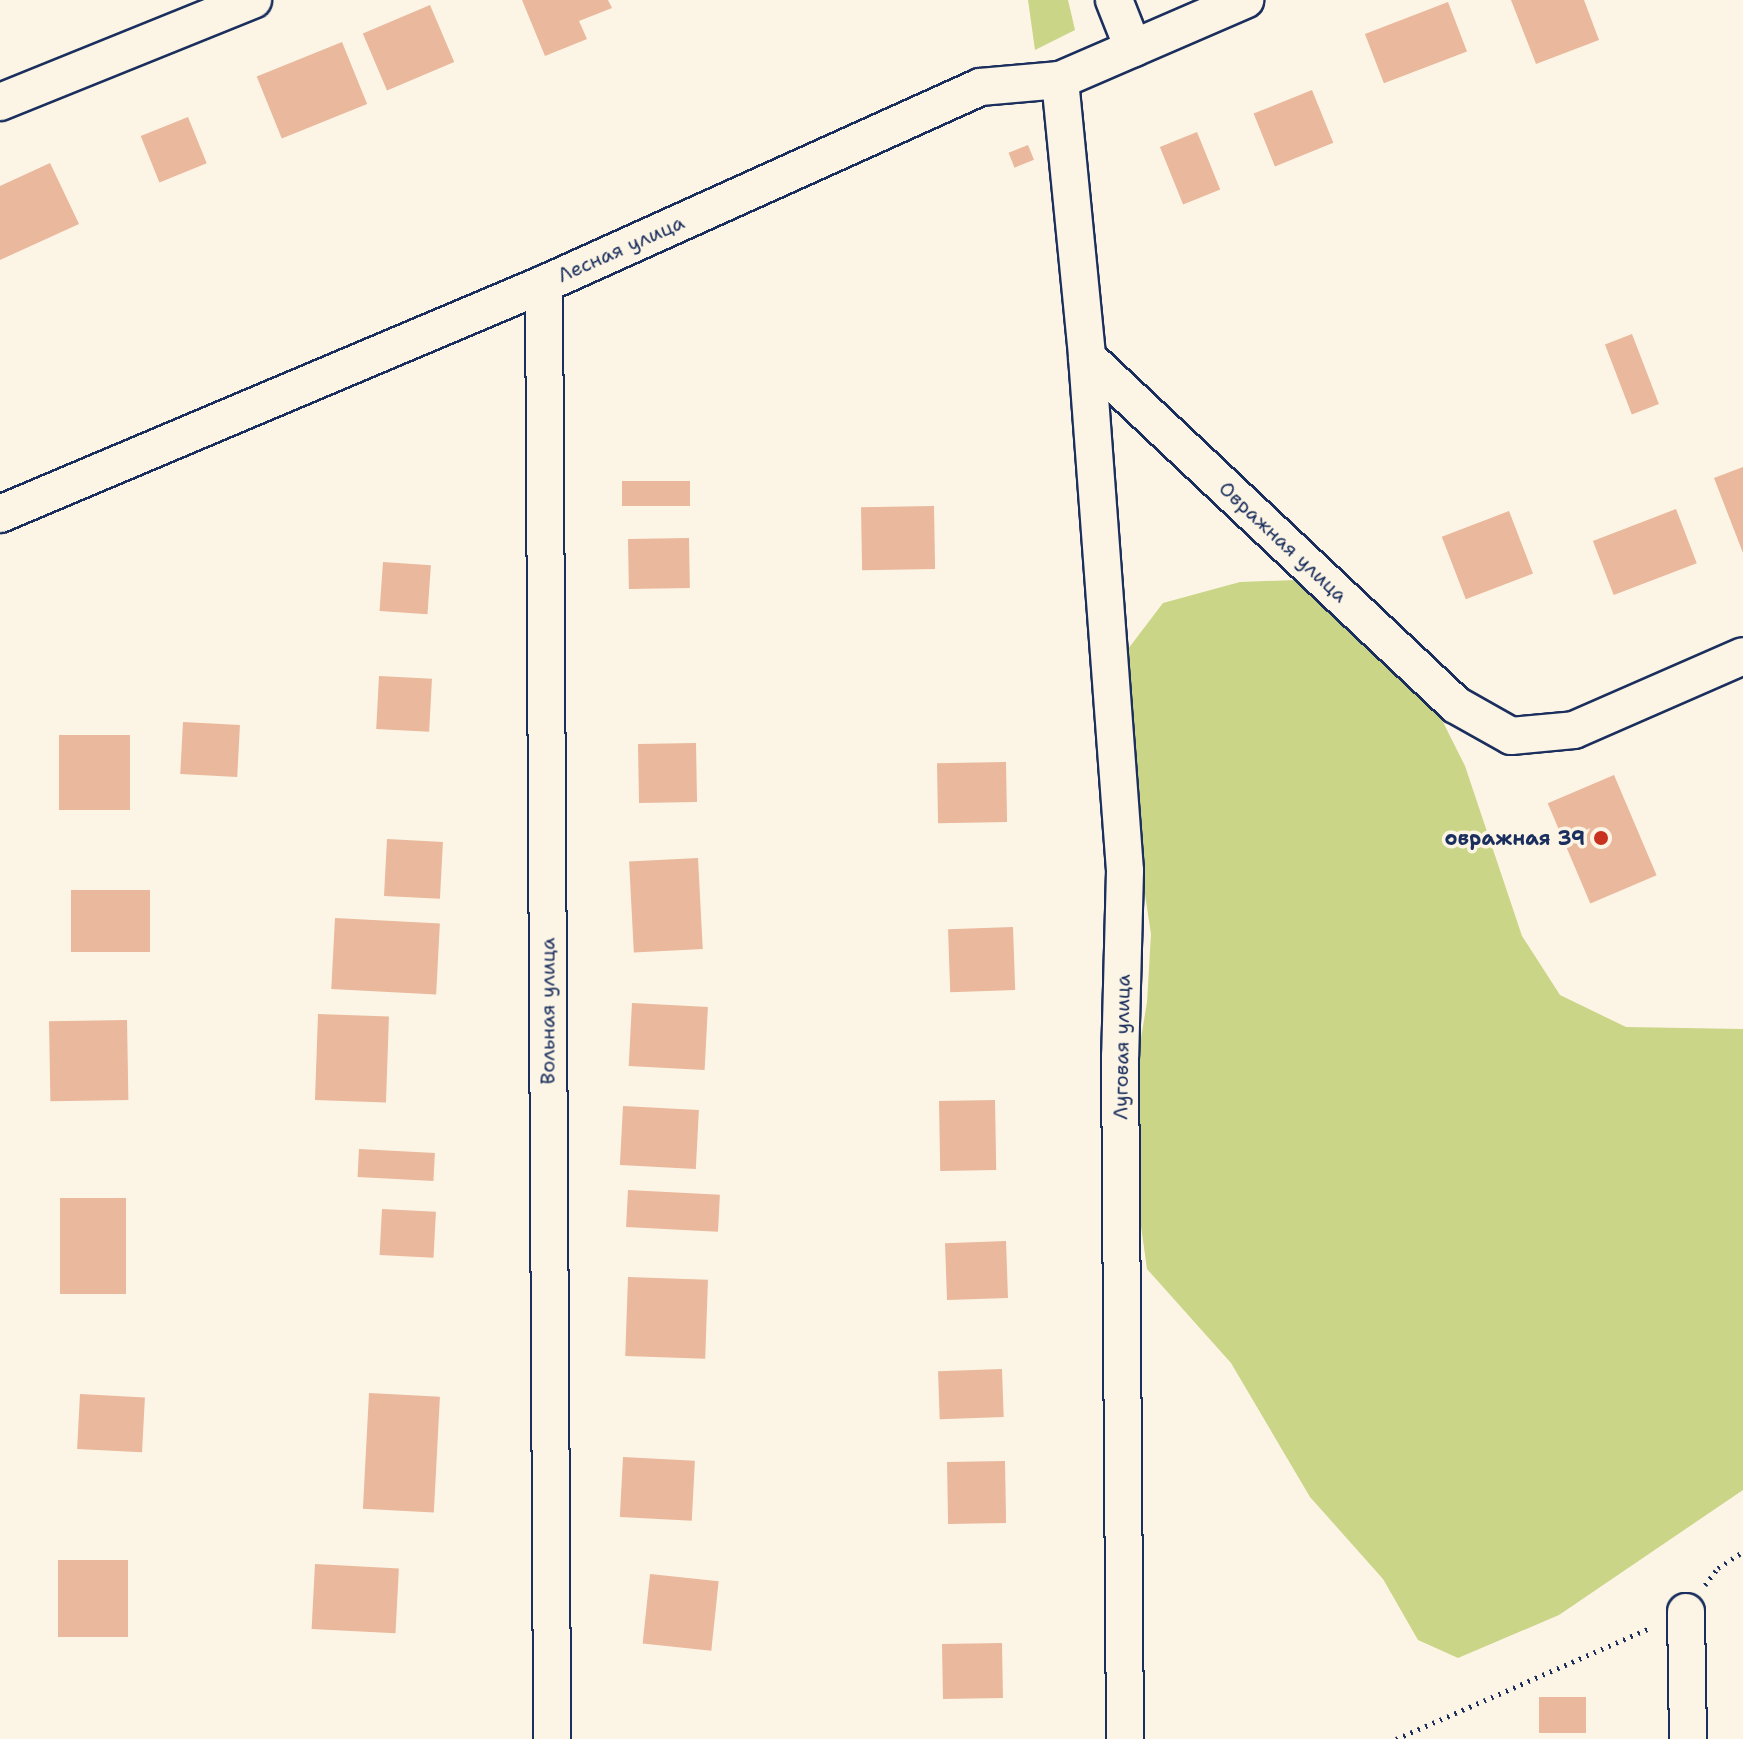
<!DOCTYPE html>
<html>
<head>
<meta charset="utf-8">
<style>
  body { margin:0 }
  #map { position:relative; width:1743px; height:1739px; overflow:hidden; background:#fcf5e5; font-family:"Shantell Sans",sans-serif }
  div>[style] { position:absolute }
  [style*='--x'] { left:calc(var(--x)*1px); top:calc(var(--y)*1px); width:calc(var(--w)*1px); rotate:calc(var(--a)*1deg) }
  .green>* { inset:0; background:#cad588 }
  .building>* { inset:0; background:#eab89c; transform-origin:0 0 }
  .path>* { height:5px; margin-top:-2.5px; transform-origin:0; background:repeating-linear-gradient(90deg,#1b2f5e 0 2px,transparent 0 8px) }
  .roads { filter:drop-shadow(2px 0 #1b2f5e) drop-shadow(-2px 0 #1b2f5e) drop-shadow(0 2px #1b2f5e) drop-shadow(0 -2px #1b2f5e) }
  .minor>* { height:36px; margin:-18px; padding:0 18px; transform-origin:18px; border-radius:18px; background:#fcf5e5 }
  .dots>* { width:22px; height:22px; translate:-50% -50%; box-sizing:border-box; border:4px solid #fcf5e5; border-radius:50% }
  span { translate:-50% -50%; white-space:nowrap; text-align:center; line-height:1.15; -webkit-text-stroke:7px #fcf5e5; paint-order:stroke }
  .street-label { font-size:20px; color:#1b2f5e }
  .poi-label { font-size:20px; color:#1b2f5e; font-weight:700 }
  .right { translate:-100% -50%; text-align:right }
</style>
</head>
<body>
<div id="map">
  <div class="green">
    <div style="clip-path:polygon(1028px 0,1068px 0,1075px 30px,1035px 50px)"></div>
    <div style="clip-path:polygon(1296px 580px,1340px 609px,1435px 706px,1465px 766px,1522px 936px,1560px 995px,1626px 1027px,1743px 1029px,1743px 1490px,1559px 1615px,1458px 1658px,1418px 1640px,1383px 1579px,1310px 1497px,1231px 1363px,1147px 1269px,1134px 1176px,1133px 1086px,1147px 1002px,1151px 934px,1126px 769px,1128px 649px,1163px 603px,1240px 582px)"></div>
  </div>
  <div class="building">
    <div style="clip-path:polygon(522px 0,608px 0,612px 8px,579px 21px,587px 39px,545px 56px)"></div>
    <div style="clip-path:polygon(1511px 0,1584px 0,1599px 40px,1536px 64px)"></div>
    <div style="left:1448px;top:2px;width:53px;height:89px;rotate:69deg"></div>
    <div style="left:430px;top:5px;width:62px;height:73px;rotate:67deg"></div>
    <div style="left:342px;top:42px;width:67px;height:92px;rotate:68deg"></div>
    <div style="left:1312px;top:90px;width:57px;height:63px;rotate:68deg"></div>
    <div style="left:188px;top:117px;width:50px;height:51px;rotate:68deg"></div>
    <div style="left:1197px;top:132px;width:62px;height:40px;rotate:68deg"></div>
    <div style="left:1028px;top:145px;width:16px;height:21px;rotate:68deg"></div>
    <div style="clip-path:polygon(50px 163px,79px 224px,0 260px,0 186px)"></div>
    <div style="left:1632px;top:334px;width:75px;height:29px;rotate:69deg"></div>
    <div style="clip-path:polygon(1743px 467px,1743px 553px,1714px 478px)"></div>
    <div style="left:690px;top:481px;width:25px;height:68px;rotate:90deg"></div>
    <div style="left:934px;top:506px;width:63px;height:73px;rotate:89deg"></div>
    <div style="left:1676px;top:509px;width:58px;height:89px;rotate:69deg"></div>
    <div style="left:1509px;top:511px;width:67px;height:72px;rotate:69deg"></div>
    <div style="left:689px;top:538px;width:50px;height:61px;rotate:89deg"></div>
    <div style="left:383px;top:562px;width:48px;height:49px;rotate:4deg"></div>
    <div style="left:379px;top:676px;width:53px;height:53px;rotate:3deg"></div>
    <div style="left:183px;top:722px;width:57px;height:52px;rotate:3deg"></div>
    <div style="left:59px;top:735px;width:71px;height:75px"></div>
    <div style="left:696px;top:743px;width:59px;height:58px;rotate:89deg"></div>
    <div style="left:1006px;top:762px;width:60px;height:69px;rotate:89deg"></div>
    <div style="left:1614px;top:775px;width:109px;height:72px;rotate:67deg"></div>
    <div style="left:387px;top:839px;width:56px;height:57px;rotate:3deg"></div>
    <div style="left:698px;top:858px;width:91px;height:69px;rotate:87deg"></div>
    <div style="left:71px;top:890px;width:79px;height:62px"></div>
    <div style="left:335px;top:918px;width:105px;height:71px;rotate:3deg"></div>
    <div style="left:1013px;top:927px;width:63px;height:65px;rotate:88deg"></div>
    <div style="left:632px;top:1003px;width:76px;height:63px;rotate:3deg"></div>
    <div style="left:318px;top:1014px;width:71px;height:86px;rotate:2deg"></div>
    <div style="left:127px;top:1020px;width:80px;height:78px;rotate:89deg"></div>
    <div style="left:995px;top:1100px;width:70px;height:56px;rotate:89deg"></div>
    <div style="left:623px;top:1106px;width:76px;height:59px;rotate:3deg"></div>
    <div style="left:359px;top:1149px;width:76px;height:28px;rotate:3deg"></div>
    <div style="left:628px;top:1190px;width:92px;height:37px;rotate:3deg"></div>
    <div style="left:60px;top:1198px;width:66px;height:96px"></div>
    <div style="left:382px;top:1209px;width:54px;height:46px;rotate:3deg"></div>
    <div style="left:1006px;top:1241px;width:57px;height:61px;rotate:88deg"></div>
    <div style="left:628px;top:1277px;width:80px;height:79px;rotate:2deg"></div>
    <div style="left:1002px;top:1369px;width:48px;height:64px;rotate:88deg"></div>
    <div style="left:369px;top:1393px;width:71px;height:116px;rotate:3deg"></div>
    <div style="left:80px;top:1394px;width:65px;height:55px;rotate:3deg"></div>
    <div style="left:623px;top:1457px;width:72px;height:60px;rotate:3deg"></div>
    <div style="left:1005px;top:1461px;width:62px;height:58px;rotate:89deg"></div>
    <div style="left:58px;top:1560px;width:70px;height:77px"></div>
    <div style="left:315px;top:1564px;width:84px;height:65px;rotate:3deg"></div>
    <div style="left:650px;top:1574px;width:69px;height:70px;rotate:6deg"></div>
    <div style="left:1002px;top:1643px;width:55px;height:60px;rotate:89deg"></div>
    <div style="left:1539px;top:1697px;width:47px;height:36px"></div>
  </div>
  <div class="path">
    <div style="--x:1705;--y:1585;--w:21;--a:-53"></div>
    <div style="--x:1718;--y:1568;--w:30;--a:-33"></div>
    <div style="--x:1396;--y:1739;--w:279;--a:-23.6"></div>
  </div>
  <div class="roads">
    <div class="minor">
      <div style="--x:1114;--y:0;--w:52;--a:68.4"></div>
      <div style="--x:1060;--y:80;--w:278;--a:84.4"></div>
      <div style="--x:1087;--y:357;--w:507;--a:43.32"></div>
      <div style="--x:1456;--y:705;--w:63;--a:29.4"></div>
      <div style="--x:1511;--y:736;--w:63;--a:-5.4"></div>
      <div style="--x:1574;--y:730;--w:184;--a:-23.6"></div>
      <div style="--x:0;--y:102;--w:273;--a:-22"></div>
      <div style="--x:544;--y:284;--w:1455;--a:89.68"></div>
      <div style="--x:1087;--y:357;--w:515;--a:85.77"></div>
      <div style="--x:1125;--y:871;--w:185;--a:91.5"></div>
      <div style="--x:1120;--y:1056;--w:683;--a:89.58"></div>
      <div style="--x:0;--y:514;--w:591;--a:-22.92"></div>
      <div style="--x:544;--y:284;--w:478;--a:-24.3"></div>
      <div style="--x:980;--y:87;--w:80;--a:-5"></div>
      <div style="--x:1060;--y:80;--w:202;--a:-23.4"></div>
      <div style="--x:1686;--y:1612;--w:127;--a:89.1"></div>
    </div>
  </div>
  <div class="dots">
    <div style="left:1601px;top:838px;background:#c8321e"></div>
  </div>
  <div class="street-label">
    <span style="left:621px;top:249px;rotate:-24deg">Лесная улица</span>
    <span style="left:1283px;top:542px;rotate:43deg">Овражная улица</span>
    <span style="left:548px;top:1011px;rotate:-90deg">Вольная улица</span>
    <span style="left:1122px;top:1047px;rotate:-89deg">Луговая улица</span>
  </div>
  <div class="poi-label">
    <span class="right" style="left:1585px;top:838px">овражная 39</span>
  </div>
</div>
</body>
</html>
